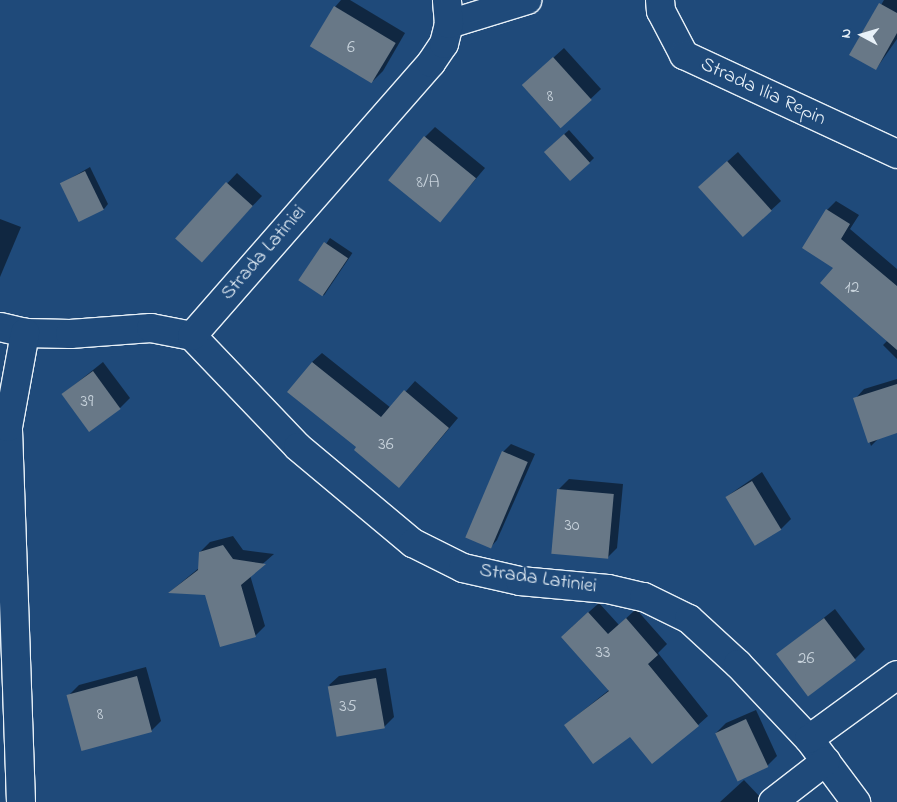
<!DOCTYPE html>
<html>
<head>
<meta charset="utf-8">
<style>
  body { margin:0 }
  #map { position:relative; width:897px; height:802px; overflow:hidden; background:#1f4a7a; font-family:"Indie Flower",sans-serif }
  div>[style] { position:absolute }
  [style*='--x'] { left:calc(var(--x)*1px); top:calc(var(--y)*1px); width:calc(var(--w)*1px); rotate:calc(var(--a)*1deg) }
  .shadow>* { inset:0; background:#0007; transform-origin:0 0 }
  .building>* { inset:0; background:#687887; transform-origin:0 0 }
  .roads { filter:drop-shadow(1px 0 #e8f1f8) drop-shadow(-1px 0 #e8f1f8) drop-shadow(0 1px #e8f1f8) drop-shadow(0 -1px #e8f1f8) }
  .minor>* { height:28px; margin:-14px; padding:0 14px; transform-origin:14px; border-radius:14px; background:#1f4a7a }
  span { translate:-50% -50%; white-space:nowrap; text-align:center; line-height:1.15; -webkit-text-stroke:4px #1f4a7a; paint-order:stroke }
  .number-label { font-size:18px; color:#c8d3dc }
  .number-label span { -webkit-text-stroke-width:0 }
  .street-label { font-size:20px; color:#e8f1f8 }
  .north { position:absolute; left:837px; top:10px; width:50px; height:50px; -webkit-text-stroke:4px #1f4a7a; paint-order:stroke; rotate:276deg; font-size:14px; font-weight:700; line-height:20px; text-align:center; color:#e8f1f8 }
  .north::after { content:''; display:block; margin:auto; width:18px; height:22px; background:#e8f1f8; clip-path:polygon(50% 0,100% 100%,50% 72%,0 100%) }
</style>
</head>
<body>
<div id="map">
  <div class="shadow">
    <div style="clip-path:polygon(341px 0,350px 0,405px 33px,383px 71px,373px 81px,335px 7px)"></div>
    <div style="clip-path:polygon(884px 0,897px 0,897px 39px,876px 69px,851px 55px)"></div>
    <div style="clip-path:polygon(564px 48px,601px 89px,561px 127px,533px 76px)"></div>
    <div style="clip-path:polygon(435px 127px,485px 168px,441px 220px,425px 137px)"></div>
    <div style="clip-path:polygon(569px 130px,594px 158px,589px 163px,550px 147px)"></div>
    <div style="clip-path:polygon(738px 152px,781px 201px,743px 236px,710px 177px)"></div>
    <div style="clip-path:polygon(90px 167px,108px 204px,104px 209px,61px 184px)"></div>
    <div style="clip-path:polygon(237px 173px,262px 196px,210px 251px,176px 238px)"></div>
    <div style="clip-path:polygon(836px 201px,859px 215px,850px 229px,897px 269px,897px 359px,883px 345px,888px 340px,835px 267px,827px 210px)"></div>
    <div style="clip-path:polygon(0 219px,21px 227px,0 277px)"></div>
    <div style="left:330px;top:238px;width:27px;height:51px;rotate:34deg"></div>
    <div style="clip-path:polygon(322px 353px,391px 408px,415px 381px,458px 418px,408px 477px,312px 362px)"></div>
    <div style="clip-path:polygon(103px 362px,130px 398px,120px 408px,63px 394px)"></div>
    <div style="clip-path:polygon(897px 379px,897px 420px,871px 446px,855px 399px,864px 389px)"></div>
    <div style="clip-path:polygon(511px 444px,535px 454px,497px 540px,490px 548px,503px 452px)"></div>
    <div style="clip-path:polygon(762px 472px,791px 519px,781px 529px,726px 497px)"></div>
    <div style="clip-path:polygon(569px 479px,623px 484px,617px 548px,607px 558px,559px 489px)"></div>
    <div style="clip-path:polygon(233px 536px,243px 550px,274px 554px,250px 575px,265px 626px,255px 636px,206px 594px,171px 591px,199px 568px,200px 552px,210px 542px)"></div>
    <div style="clip-path:polygon(599px 603px,619px 625px,636px 609px,667px 644px,658px 653px,708px 716px,698px 725px,630px 735px,565px 725px,609px 690px,572px 627px)"></div>
    <div style="clip-path:polygon(835px 609px,865px 649px,855px 659px,778px 654px)"></div>
    <div style="clip-path:polygon(146px 667px,161px 721px,151px 731px,69px 695px,79px 685px)"></div>
    <div style="clip-path:polygon(386px 668px,394px 717px,384px 727px,329px 685px,339px 676px)"></div>
    <div style="clip-path:polygon(756px 710px,777px 756px,767px 766px,716px 733px,726px 723px)"></div>
    <div style="clip-path:polygon(744px 780px,762px 799px,759px 802px,720px 802px)"></div>
  </div>
  <div class="building">
    <div style="clip-path:polygon(879px 3px,897px 13px,897px 33px,876px 70px,849px 55px)"></div>
    <div style="left:334px;top:6px;width:72px;height:47px;rotate:31deg"></div>
    <div style="left:553px;top:57px;width:58px;height:42px;rotate:48deg"></div>
    <div style="left:564px;top:134px;width:39px;height:27px;rotate:48deg"></div>
    <div style="left:424px;top:136px;width:67px;height:57px;rotate:39deg"></div>
    <div style="left:727px;top:161px;width:67px;height:39px;rotate:48deg"></div>
    <div style="left:85px;top:171px;width:43px;height:28px;rotate:64deg"></div>
    <div style="left:226px;top:182px;width:36px;height:76px;rotate:42deg"></div>
    <div style="clip-path:polygon(826px 209px,850px 224px,841px 239px,897px 286px,897px 350px,820px 283px,833px 268px,802px 248px)"></div>
    <div style="left:324px;top:242px;width:29px;height:46px;rotate:34deg"></div>
    <div style="clip-path:polygon(312px 362px,381px 417px,404px 390px,449px 428px,399px 488px,354px 450px,356px 447px,287px 392px)"></div>
    <div style="left:93px;top:371px;width:47px;height:39px;rotate:54deg"></div>
    <div style="clip-path:polygon(897px 384px,897px 433px,868px 443px,853px 398px)"></div>
    <div style="left:502px;top:451px;width:28px;height:94px;rotate:23deg"></div>
    <div style="left:752px;top:481px;width:57px;height:31px;rotate:59deg"></div>
    <div style="left:557px;top:489px;width:57px;height:65px;rotate:5deg"></div>
    <div style="clip-path:polygon(223px 545px,233px 559px,266px 564px,241px 585px,256px 637px,220px 647px,205px 595px,168px 593px,198px 570px,199px 552px)"></div>
    <div style="clip-path:polygon(588px 612px,608px 634px,626px 618px,658px 655px,648px 664px,699px 726px,652px 764px,630px 737px,593px 764px,564px 725px,609px 691px,561px 637px)"></div>
    <div style="left:824px;top:618px;width:53px;height:60px;rotate:53deg"></div>
    <div style="left:137px;top:676px;width:58px;height:73px;rotate:75deg"></div>
    <div style="left:376px;top:678px;width:51px;height:49px;rotate:80deg"></div>
    <div style="left:746px;top:719px;width:53px;height:34px;rotate:65deg"></div>
  </div>
  <div class="roads">
    <div class="minor">
      <div style="--x:660;--y:0;--w:11;--a:85"></div>
      <div style="--x:661;--y:11;--w:50;--a:62.4"></div>
      <div style="--x:684;--y:55;--w:235;--a:24.9"></div>
      <div style="--x:449;--y:24;--w:82;--a:-17.1"></div>
      <div style="--x:0;--y:327;--w:26;--a:13"></div>
      <div style="--x:25;--y:333;--w:45;--a:1.3"></div>
      <div style="--x:70;--y:334;--w:81;--a:-4.2"></div>
      <div style="--x:151;--y:328;--w:42;--a:11"></div>
      <div style="--x:192;--y:336;--w:153;--a:46.3"></div>
      <div style="--x:298;--y:447;--w:150;--a:39.9"></div>
      <div style="--x:413;--y:543;--w:56;--a:26.6"></div>
      <div style="--x:463;--y:568;--w:58;--a:12.8"></div>
      <div style="--x:520;--y:581;--w:88;--a:5.2"></div>
      <div style="--x:608;--y:589;--w:37;--a:13"></div>
      <div style="--x:644;--y:597;--w:50;--a:26.1"></div>
      <div style="--x:689;--y:619;--w:67;--a:42.6"></div>
      <div style="--x:738;--y:664;--w:103;--a:46.6"></div>
      <div style="--x:809;--y:739;--w:79;--a:53.3"></div>
      <div style="--x:192;--y:336;--w:363;--a:-48.8"></div>
      <div style="--x:431;--y:63;--w:23;--a:-56"></div>
      <div style="--x:444;--y:44;--w:21;--a:-76"></div>
      <div style="--x:449;--y:24;--w:24;--a:-95"></div>
      <div style="--x:809;--y:739;--w:109;--a:-36"></div>
      <div style="--x:21;--y:802;--w:375;--a:-92"></div>
      <div style="--x:8;--y:427;--w:96;--a:-79.7"></div>
      <div style="--x:773;--y:802;--w:67;--a:-37.7"></div>
    </div>
  </div>
  <div class="number-label">
    <span style="left:351px;top:48px">6</span>
    <span style="left:550px;top:97px">8</span>
    <span style="left:428px;top:183px">8/A</span>
    <span style="left:852px;top:288px">12</span>
    <span style="left:87px;top:402px">39</span>
    <span style="left:386px;top:445px">36</span>
    <span style="left:572px;top:526px">30</span>
    <span style="left:603px;top:653px">33</span>
    <span style="left:806px;top:659px">26</span>
    <span style="left:348px;top:707px">35</span>
    <span style="left:100px;top:715px">8</span>
  </div>
  <div class="street-label">
    <span style="left:763px;top:92px;rotate:25deg">Strada Ilia Repin</span>
    <span style="left:264px;top:253px;rotate:-49deg">Strada Latiniei</span>
    <span style="left:538px;top:579px;rotate:8deg">Strada Latiniei</span>
  </div>
  <div class="north">N</div>
</div>
</body>
</html>
